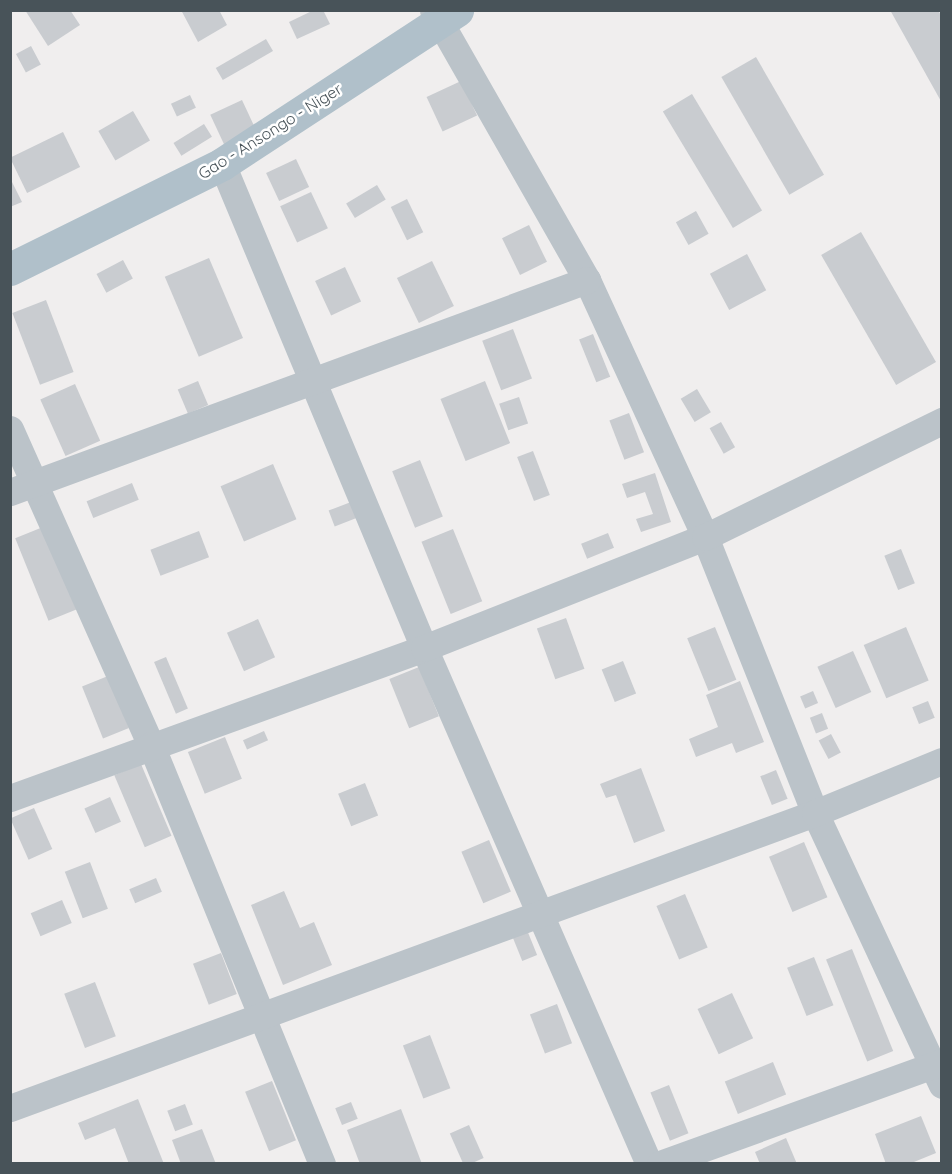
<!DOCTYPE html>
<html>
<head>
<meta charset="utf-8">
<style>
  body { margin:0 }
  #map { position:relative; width:952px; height:1174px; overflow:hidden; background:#f0eeee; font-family:Quicksand,sans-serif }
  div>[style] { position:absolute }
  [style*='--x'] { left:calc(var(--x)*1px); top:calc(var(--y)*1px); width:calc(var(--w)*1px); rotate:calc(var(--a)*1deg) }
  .building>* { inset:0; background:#c9ccd0; transform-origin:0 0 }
  .minor>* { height:27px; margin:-13.5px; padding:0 13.5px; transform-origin:13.5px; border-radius:13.5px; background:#bbc3c9 }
  .primary>* { height:33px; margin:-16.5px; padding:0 16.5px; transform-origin:16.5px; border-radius:16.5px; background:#b0c0ca }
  span { translate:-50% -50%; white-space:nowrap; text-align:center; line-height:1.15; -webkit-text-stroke:5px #fff; paint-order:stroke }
  .street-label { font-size:16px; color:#485359 }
  .frame { position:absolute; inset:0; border:12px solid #485359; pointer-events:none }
</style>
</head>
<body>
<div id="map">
  <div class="building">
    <div style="clip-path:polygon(25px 10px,70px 10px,80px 25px,48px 46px)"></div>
    <div style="clip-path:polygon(181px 10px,219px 10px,227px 25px,198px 42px)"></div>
    <div style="clip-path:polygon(314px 10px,323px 10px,330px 24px,297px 39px,289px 22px)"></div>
    <div style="clip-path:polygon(890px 10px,938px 10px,942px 17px,942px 103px)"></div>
    <div style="left:266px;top:39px;width:14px;height:58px;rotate:60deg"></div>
    <div style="left:31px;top:46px;width:21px;height:17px;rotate:62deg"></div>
    <div style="left:756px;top:57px;width:136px;height:40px;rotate:60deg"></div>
    <div style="left:461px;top:81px;width:38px;height:38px;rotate:65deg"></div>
    <div style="left:692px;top:94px;width:136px;height:34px;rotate:59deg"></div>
    <div style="left:190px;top:95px;width:14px;height:21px;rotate:65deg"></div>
    <div style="left:242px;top:100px;width:35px;height:35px;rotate:65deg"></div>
    <div style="left:133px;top:111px;width:34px;height:40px;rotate:60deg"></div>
    <div style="left:204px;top:124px;width:15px;height:36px;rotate:58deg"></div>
    <div style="left:63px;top:132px;width:39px;height:59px;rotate:64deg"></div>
    <div style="left:296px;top:159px;width:31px;height:33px;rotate:65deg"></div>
    <div style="clip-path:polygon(10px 178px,22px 202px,10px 207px)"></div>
    <div style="left:377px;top:185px;width:17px;height:36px;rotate:59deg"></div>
    <div style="left:311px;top:192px;width:40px;height:34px;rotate:65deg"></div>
    <div style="left:407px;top:199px;width:37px;height:18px;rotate:64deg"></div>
    <div style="left:696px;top:211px;width:26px;height:23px;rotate:61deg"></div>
    <div style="left:529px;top:225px;width:41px;height:30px;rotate:64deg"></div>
    <div style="left:861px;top:232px;width:150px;height:46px;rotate:60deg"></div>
    <div style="left:747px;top:254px;width:41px;height:42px;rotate:62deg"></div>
    <div style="left:209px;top:258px;width:87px;height:48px;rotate:67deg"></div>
    <div style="left:123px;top:260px;width:21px;height:30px;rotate:62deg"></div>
    <div style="left:432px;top:261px;width:50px;height:39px;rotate:64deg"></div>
    <div style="left:345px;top:267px;width:38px;height:33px;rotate:65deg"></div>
    <div style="left:46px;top:300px;width:77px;height:36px;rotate:69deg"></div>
    <div style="left:513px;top:329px;width:53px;height:33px;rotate:69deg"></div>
    <div style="left:593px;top:334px;width:46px;height:15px;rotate:68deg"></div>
    <div style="left:198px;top:381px;width:26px;height:22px;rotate:67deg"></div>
    <div style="left:485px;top:381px;width:67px;height:48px;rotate:68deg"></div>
    <div style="left:75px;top:384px;width:62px;height:38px;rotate:66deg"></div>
    <div style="left:697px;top:389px;width:27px;height:19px;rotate:59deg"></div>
    <div style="left:519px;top:397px;width:28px;height:21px;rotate:71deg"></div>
    <div style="left:629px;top:413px;width:42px;height:21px;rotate:69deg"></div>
    <div style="left:721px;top:422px;width:29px;height:13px;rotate:61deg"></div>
    <div style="left:533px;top:451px;width:47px;height:17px;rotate:69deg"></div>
    <div style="left:420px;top:460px;width:61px;height:30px;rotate:68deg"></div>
    <div style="left:273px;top:464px;width:60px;height:57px;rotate:67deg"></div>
    <div style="clip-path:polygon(655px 473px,671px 522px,641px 532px,636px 519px,653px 514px,645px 492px,627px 498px,622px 484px)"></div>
    <div style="left:132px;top:483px;width:18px;height:49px;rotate:68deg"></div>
    <div style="left:351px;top:502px;width:17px;height:24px;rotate:69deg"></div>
    <div style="left:43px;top:527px;width:89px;height:30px;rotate:68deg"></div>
    <div style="left:453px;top:529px;width:78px;height:34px;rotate:68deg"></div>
    <div style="left:199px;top:531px;width:28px;height:52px;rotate:69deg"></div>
    <div style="left:608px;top:533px;width:16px;height:29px;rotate:68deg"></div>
    <div style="left:901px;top:549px;width:37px;height:18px;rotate:68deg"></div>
    <div style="left:566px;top:618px;width:54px;height:31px;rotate:70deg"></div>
    <div style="left:258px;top:619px;width:42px;height:34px;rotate:66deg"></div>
    <div style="left:715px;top:627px;width:57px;height:30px;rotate:68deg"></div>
    <div style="left:906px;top:627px;width:58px;height:46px;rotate:67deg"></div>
    <div style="left:853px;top:651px;width:45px;height:39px;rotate:66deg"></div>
    <div style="left:166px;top:657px;width:56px;height:13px;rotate:67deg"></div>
    <div style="left:623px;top:661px;width:35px;height:23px;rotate:68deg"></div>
    <div style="left:419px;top:667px;width:53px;height:32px;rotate:68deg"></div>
    <div style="left:108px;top:676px;width:56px;height:28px;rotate:68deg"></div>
    <div style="clip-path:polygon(740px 681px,764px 742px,736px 753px,732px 743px,696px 757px,689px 739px,718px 727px,706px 695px)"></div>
    <div style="left:813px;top:691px;width:13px;height:14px;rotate:67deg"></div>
    <div style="left:928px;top:701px;width:18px;height:17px;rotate:68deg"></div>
    <div style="left:822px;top:713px;width:17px;height:13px;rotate:69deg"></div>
    <div style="left:264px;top:731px;width:10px;height:23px;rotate:66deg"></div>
    <div style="left:831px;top:734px;width:21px;height:14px;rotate:62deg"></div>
    <div style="left:225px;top:737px;width:45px;height:40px;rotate:68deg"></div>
    <div style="left:141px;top:764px;width:78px;height:29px;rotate:67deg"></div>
    <div style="clip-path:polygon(641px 768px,665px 831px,634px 843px,616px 795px,606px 798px,600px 784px)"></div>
    <div style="left:776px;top:770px;width:31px;height:17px;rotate:68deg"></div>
    <div style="left:365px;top:783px;width:35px;height:29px;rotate:68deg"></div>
    <div style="left:110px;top:797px;width:27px;height:28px;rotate:66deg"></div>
    <div style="left:34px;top:808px;width:45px;height:26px;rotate:66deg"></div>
    <div style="left:489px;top:840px;width:56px;height:30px;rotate:67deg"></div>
    <div style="left:804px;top:842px;width:60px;height:38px;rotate:67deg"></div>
    <div style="left:90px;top:862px;width:50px;height:27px;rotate:69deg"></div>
    <div style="left:156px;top:878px;width:15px;height:29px;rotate:67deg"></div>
    <div style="clip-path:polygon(284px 891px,300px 928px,314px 922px,332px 965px,283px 985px,251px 905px)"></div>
    <div style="left:685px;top:894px;width:58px;height:31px;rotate:67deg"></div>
    <div style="left:62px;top:900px;width:25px;height:34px;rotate:67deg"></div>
    <div style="left:527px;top:930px;width:27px;height:16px;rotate:68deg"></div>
    <div style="left:852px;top:949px;width:110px;height:28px;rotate:68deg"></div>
    <div style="left:221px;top:953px;width:44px;height:30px;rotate:69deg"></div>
    <div style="left:814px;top:957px;width:52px;height:29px;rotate:68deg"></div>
    <div style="left:95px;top:982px;width:58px;height:33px;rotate:69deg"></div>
    <div style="left:732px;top:993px;width:50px;height:38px;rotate:65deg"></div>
    <div style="left:557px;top:1004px;width:42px;height:29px;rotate:69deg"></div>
    <div style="left:430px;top:1035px;width:57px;height:29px;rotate:69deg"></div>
    <div style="left:773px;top:1062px;width:35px;height:52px;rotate:68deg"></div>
    <div style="left:272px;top:1081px;width:64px;height:29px;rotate:68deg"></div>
    <div style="left:669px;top:1085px;width:52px;height:20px;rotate:68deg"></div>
    <div style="clip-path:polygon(138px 1099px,164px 1164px,129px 1164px,115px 1128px,85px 1140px,78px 1123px)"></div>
    <div style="left:351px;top:1102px;width:18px;height:17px;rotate:68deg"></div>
    <div style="left:185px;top:1104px;width:22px;height:19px;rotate:69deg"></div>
    <div style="clip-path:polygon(401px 1109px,422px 1164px,360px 1164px,347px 1130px)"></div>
    <div style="clip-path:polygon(921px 1116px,936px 1153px,909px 1164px,886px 1164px,875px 1134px)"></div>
    <div style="left:469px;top:1125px;width:36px;height:21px;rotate:66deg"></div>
    <div style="clip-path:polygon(202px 1129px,216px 1164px,181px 1164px,172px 1140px)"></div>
    <div style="clip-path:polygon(786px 1138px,797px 1164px,760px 1164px,755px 1152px)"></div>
  </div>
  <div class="minor">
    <div style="--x:433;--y:10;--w:311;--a:60.3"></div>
    <div style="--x:587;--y:280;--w:283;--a:65.3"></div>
    <div style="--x:705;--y:537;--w:297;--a:68.3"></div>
    <div style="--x:815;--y:813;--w:300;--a:65"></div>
    <div style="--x:222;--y:164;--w:524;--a:67.35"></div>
    <div style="--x:424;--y:648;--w:563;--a:66.44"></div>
    <div style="--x:10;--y:429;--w:346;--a:66"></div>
    <div style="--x:151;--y:745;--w:453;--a:67.8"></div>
    <div style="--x:10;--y:492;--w:615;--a:-20.17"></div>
    <div style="--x:10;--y:798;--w:440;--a:-19.9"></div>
    <div style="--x:424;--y:648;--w:302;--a:-21.6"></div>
    <div style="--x:705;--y:537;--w:264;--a:-26.1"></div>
    <div style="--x:10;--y:1108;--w:857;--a:-20.13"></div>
    <div style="--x:815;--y:813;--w:137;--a:-22.3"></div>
    <div style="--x:660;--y:1164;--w:300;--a:-19.9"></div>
  </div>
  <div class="primary">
    <div style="--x:10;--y:269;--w:237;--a:-26.3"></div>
    <div style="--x:222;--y:164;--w:281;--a:-33.2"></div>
  </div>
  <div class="street-label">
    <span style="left:270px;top:131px;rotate:-32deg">Gao - Ansongo - Niger</span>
  </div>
  <div class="frame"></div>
</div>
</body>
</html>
